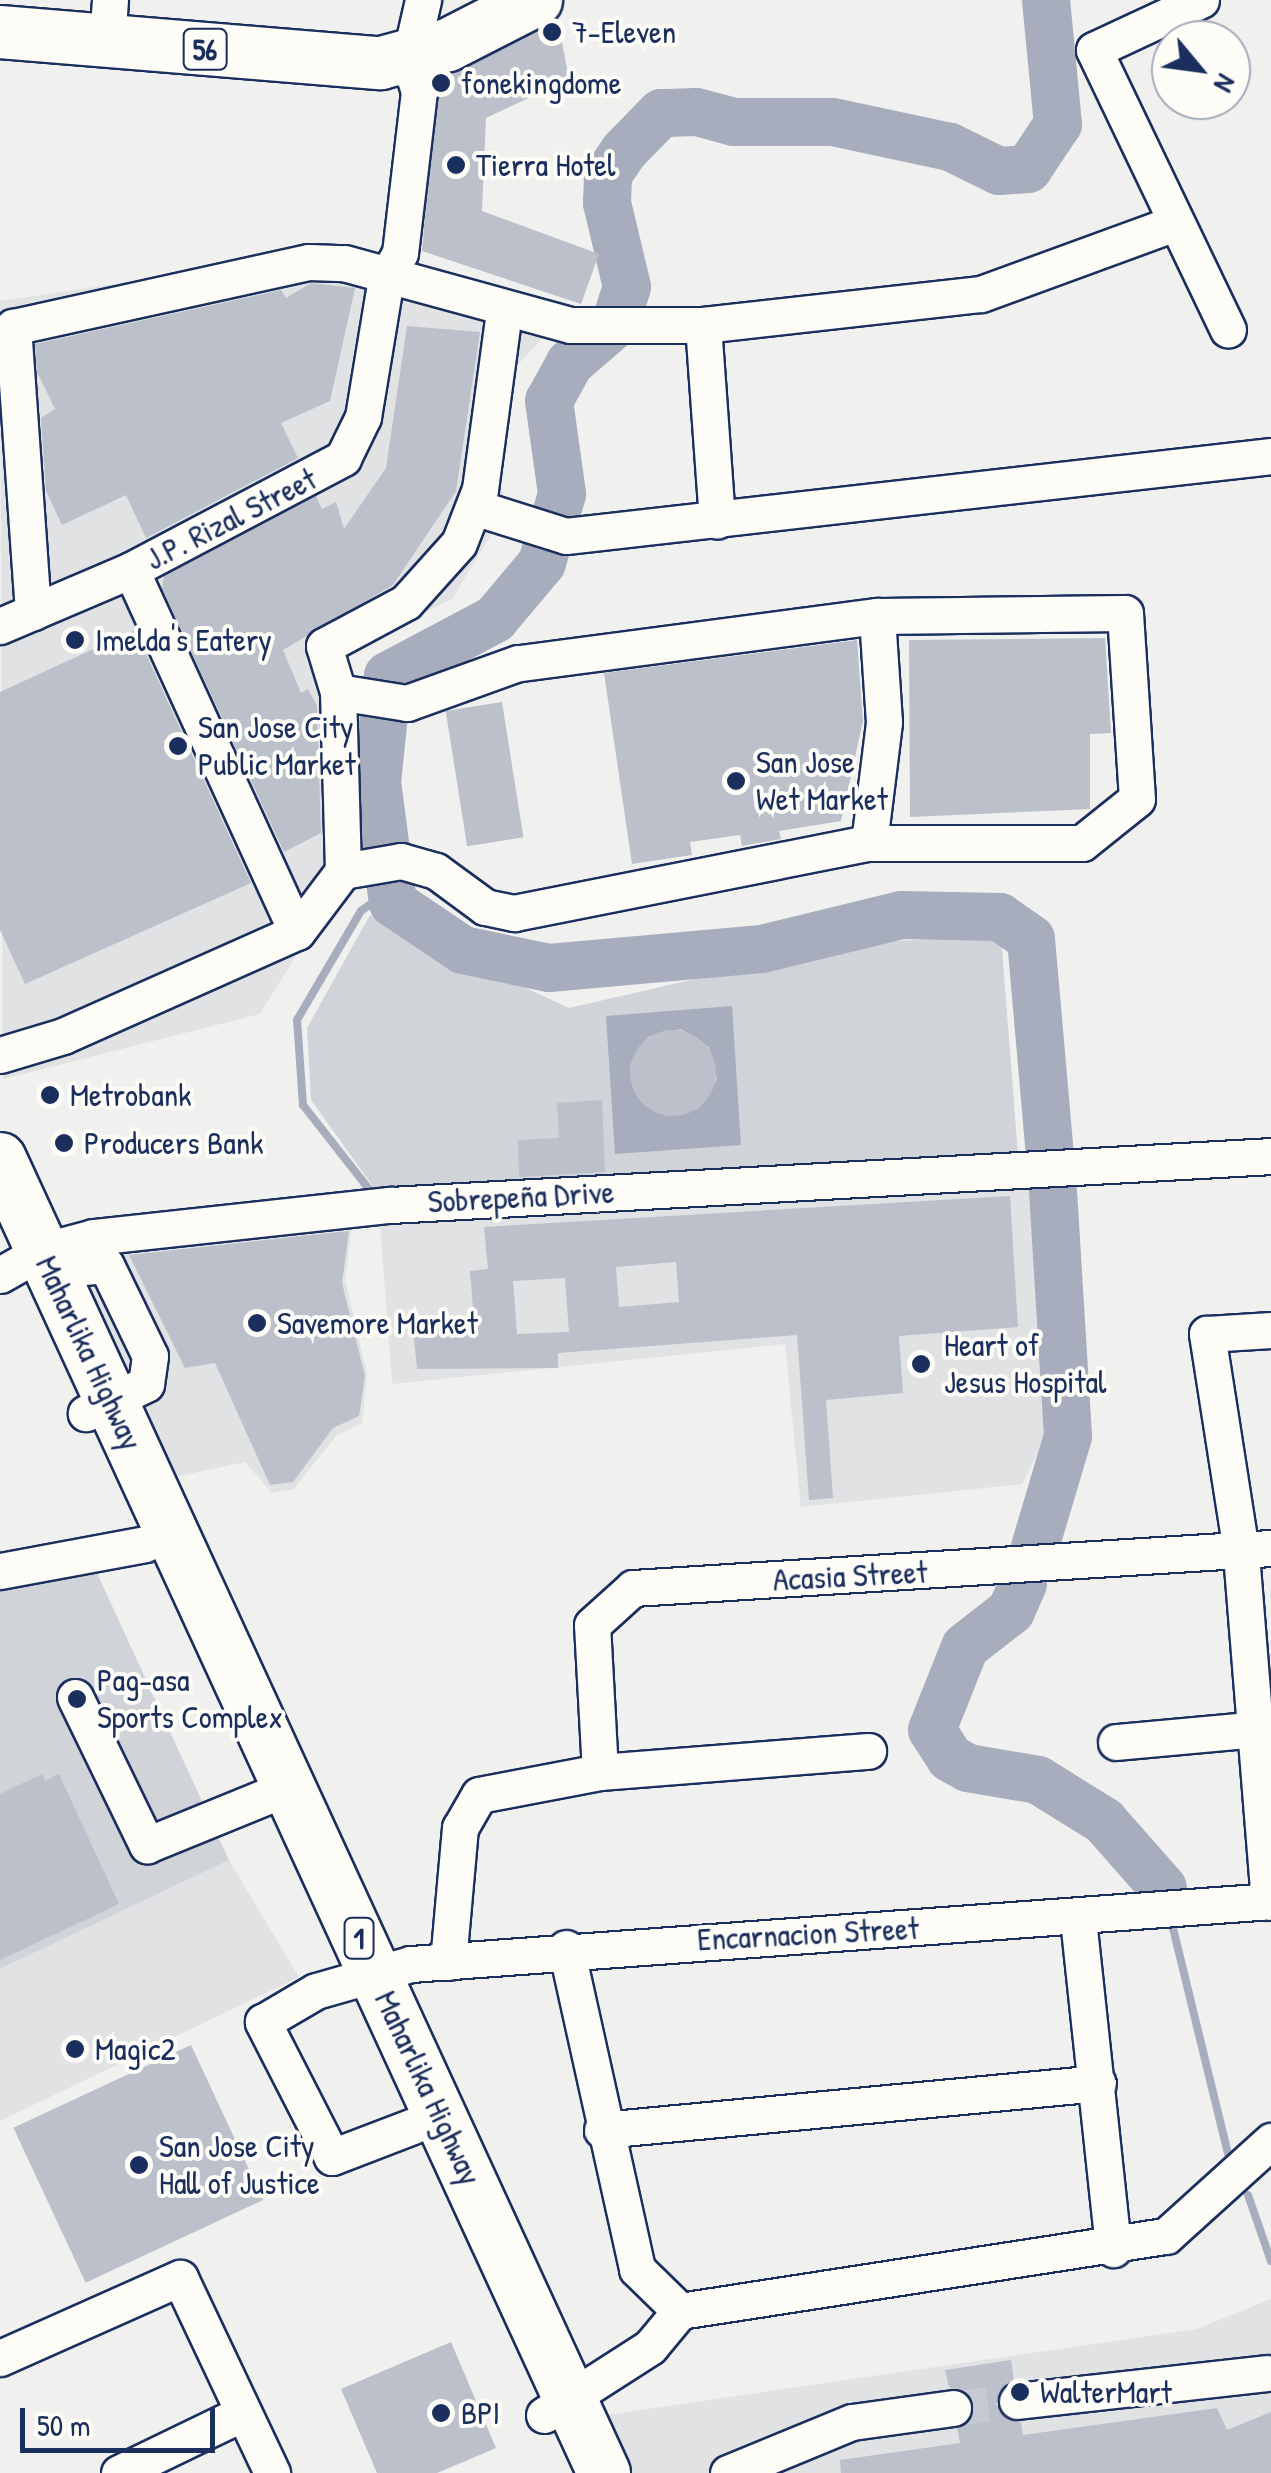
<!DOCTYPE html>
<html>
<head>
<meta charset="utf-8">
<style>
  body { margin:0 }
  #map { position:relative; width:1271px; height:2473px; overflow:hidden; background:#f0f0ee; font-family:"Patrick Hand",sans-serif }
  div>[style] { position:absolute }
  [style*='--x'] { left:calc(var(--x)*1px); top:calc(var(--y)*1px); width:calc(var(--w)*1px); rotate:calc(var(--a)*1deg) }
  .built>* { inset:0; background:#e0e2e3 }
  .green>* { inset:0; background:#d0d3d8 }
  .water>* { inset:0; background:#a7adbd }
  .stream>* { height:8px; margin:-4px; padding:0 4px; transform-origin:4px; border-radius:4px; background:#a7adbd }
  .river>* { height:48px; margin:-24px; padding:0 24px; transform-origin:24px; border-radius:24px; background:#a7adbd }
  .building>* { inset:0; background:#bbc0ca; transform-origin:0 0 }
  .round { border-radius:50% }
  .minor-tunnel>* { height:35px; margin-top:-17.5px; transform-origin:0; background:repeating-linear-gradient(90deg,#c5c9d1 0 35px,transparent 0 53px) }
  .roads { filter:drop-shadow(2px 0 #1b2f5e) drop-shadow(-2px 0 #1b2f5e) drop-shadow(0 2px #1b2f5e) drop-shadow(0 -2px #1b2f5e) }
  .minor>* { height:35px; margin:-17.5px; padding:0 17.5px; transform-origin:17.5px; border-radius:17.5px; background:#fdfcf7 }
  .highway>* { height:52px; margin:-26px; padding:0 26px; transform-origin:26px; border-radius:26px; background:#fdfcf7 }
  .dots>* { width:28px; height:28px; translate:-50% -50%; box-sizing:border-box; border:5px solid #fdfcf7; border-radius:50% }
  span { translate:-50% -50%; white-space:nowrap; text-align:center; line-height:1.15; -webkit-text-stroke:8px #fdfcf7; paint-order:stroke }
  .shield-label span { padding:2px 8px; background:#fdfcf7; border:2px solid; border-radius:8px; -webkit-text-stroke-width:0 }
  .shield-label { font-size:30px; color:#1b2f5e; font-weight:700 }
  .poi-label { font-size:32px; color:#1b2f5e }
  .left { translate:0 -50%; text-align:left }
  .street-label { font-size:32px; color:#1b2f5e }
  .north { position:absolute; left:1151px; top:20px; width:100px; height:100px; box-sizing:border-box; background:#fdfcf7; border:2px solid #a3aaba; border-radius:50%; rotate:119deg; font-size:28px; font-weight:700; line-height:40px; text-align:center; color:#1b2f5e }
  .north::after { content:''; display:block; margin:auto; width:35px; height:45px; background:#1b2f5e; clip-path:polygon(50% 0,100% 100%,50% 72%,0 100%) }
  .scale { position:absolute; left:20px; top:2408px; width:195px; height:45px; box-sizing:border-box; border:5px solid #1b2f5e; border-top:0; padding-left:12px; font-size:30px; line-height:35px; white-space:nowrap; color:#1b2f5e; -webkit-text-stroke:8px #fdfcf7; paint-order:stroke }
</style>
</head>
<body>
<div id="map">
  <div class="built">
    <div style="clip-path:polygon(349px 250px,574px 305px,509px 374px,494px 452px,506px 510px,452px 599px,344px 653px,367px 840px,260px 1014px,3px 1079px,0 301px)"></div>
    <div style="clip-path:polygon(1036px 1183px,1058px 1415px,1022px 1484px,801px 1507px,785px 1344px,392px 1384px,380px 1223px)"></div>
    <div style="clip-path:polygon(353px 1219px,345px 1279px,367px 1374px,362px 1423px,336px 1436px,294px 1489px,272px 1493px,245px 1462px,165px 1479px,60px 1258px)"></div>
    <div style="clip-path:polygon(229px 1860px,299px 1977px,0 2121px,0 1969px)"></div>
    <div style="clip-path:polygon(1271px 2299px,1271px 2473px,625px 2473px,599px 2416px,1197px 2329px)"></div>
  </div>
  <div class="green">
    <div style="clip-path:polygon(370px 915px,569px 1008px,852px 943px,1001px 936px,1018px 1155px,377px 1192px,311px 1100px,307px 1028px)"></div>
    <div style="clip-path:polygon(97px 1573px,229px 1860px,0 1969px,0 1590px)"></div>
  </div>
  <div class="water">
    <div style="clip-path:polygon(evenodd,732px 1006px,741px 1145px,615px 1154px,606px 1016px,732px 1006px,681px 1029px,709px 1047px,717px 1080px,699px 1108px,666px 1116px,638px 1098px,630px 1065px,648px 1037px,681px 1029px)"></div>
  </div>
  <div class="stream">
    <div style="--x:372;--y:1193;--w:112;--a:-128.1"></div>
    <div style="--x:303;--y:1105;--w:85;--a:-94"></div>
    <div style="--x:297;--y:1020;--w:126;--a:-59.6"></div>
    <div style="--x:361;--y:911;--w:37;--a:-36"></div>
    <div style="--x:1172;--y:1924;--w:237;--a:76.3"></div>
    <div style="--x:1248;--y:2195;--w:70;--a:70.8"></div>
  </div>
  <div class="river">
    <div style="--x:1046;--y:0;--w:125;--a:84.5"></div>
    <div style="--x:1058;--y:124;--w:54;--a:123.7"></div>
    <div style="--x:1028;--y:169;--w:29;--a:176"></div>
    <div style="--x:999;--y:171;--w:55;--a:-153.9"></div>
    <div style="--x:950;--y:147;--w:121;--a:-168"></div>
    <div style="--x:832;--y:122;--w:98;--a:180"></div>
    <div style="--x:734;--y:122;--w:39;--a:-165"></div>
    <div style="--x:696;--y:112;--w:35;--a:178"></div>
    <div style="--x:661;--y:113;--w:53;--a:134.2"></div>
    <div style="--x:624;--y:151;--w:29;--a:124"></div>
    <div style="--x:608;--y:175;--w:28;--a:92"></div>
    <div style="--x:607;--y:203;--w:86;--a:76.6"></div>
    <div style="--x:627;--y:287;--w:39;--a:108"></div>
    <div style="--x:615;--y:324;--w:60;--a:139.1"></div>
    <div style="--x:570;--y:363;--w:43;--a:118.9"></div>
    <div style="--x:549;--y:401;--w:94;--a:82"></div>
    <div style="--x:562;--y:494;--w:72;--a:106.2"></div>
    <div style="--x:542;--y:563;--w:73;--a:130"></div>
    <div style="--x:495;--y:619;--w:121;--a:152"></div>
    <div style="--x:388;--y:676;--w:107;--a:95.9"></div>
    <div style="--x:377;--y:782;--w:122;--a:82.5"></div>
    <div style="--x:393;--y:903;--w:84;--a:33.9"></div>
    <div style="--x:463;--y:950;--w:88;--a:11.8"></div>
    <div style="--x:549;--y:968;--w:214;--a:-5.1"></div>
    <div style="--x:762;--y:949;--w:143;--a:-13.7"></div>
    <div style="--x:901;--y:915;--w:99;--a:1.2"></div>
    <div style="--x:1000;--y:917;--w:38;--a:35"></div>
    <div style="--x:1031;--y:939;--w:217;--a:85"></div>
    <div style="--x:1035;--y:1547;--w:116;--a:-73.4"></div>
    <div style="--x:1068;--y:1436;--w:245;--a:-93.5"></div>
    <div style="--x:1023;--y:1584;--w:30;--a:114"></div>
    <div style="--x:1011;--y:1611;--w:58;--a:142"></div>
    <div style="--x:965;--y:1647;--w:89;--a:111.7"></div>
    <div style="--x:932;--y:1730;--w:33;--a:57"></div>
    <div style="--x:950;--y:1758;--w:21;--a:29"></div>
    <div style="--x:968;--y:1768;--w:71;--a:9.7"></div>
    <div style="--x:1038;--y:1780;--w:78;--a:31.8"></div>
    <div style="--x:1104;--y:1821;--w:89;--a:48.6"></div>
  </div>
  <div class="building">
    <div style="clip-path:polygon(558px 21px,569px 79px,486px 118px,482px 211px,599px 254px,581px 304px,422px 251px,437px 79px)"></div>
    <div style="clip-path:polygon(311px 283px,355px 288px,330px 401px,281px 423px,298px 458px,146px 538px,126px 495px,62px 525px,46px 491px,41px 418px,55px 409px,37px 372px,35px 344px,281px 290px,286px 298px)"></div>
    <div style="clip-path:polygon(407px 326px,480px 332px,456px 491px,393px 585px,283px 650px,301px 693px,308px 689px,317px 706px,321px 833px,284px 852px,162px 588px,164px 576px,316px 496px,322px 509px,336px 502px,344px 529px,386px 468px)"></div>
    <div style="clip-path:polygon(135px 630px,251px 883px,25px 984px,0 930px,0 692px)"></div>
    <div style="clip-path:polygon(1105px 638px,1111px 733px,1090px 734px,1090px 809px,910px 817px,909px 640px)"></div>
    <div style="clip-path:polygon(857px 640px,863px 721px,841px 821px,779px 831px,781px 839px,742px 846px,740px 835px,690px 842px,692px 855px,632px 864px,604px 673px)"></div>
    <div style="left:502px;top:702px;width:137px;height:57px;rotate:81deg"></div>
    <div class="round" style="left:630px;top:1030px;width:86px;height:86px"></div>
    <div style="clip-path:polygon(602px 1100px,605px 1172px,519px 1177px,518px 1140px,559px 1138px,557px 1103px)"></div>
    <div style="clip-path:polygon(evenodd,1010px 1196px,1018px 1327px,899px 1336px,903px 1393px,826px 1400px,833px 1498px,809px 1500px,797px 1335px,558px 1353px,558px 1368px,417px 1369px,413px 1327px,474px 1320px,470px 1271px,488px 1269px,484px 1227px,1010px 1196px,676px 1262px,679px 1302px,619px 1307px,616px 1267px,676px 1262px,1010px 1196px,565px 1278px,569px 1332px,517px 1334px,513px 1281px,565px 1278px)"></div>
    <div style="clip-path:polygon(349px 1231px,342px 1283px,365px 1376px,359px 1416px,333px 1428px,293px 1482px,270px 1485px,215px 1363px,185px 1368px,129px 1255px)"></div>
    <div style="clip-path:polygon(42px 1774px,45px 1781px,59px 1774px,119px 1904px,0 1960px,0 1794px)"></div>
    <div style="left:191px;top:2045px;width:171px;height:196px;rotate:65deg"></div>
    <div style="clip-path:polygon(451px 2342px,496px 2448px,437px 2473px,377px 2473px,341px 2389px)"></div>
    <div style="clip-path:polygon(1011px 2360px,1014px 2380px,996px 2404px,1021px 2422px,1023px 2435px,1217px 2408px,1227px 2430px,1271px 2412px,1271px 2473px,841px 2473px,840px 2460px,960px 2443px,957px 2429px,974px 2404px,949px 2387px,945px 2370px)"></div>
  </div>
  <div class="minor-tunnel">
    <div style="--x:953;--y:2408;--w:64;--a:-6.2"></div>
  </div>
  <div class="roads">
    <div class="minor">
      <div style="--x:1201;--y:0;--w:118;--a:155"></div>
      <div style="--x:1094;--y:50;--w:310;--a:64.4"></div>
      <div style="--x:107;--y:41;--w:41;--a:-85.8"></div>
      <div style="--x:407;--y:70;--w:72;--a:-77.1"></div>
      <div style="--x:703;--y:325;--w:196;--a:85.9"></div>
      <div style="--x:474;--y:507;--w:96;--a:17.5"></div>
      <div style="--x:566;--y:536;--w:710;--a:-6.47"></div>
      <div style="--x:131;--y:570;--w:398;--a:65.4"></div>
      <div style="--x:33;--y:612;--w:286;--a:-94"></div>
      <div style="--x:13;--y:327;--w:303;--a:-12.4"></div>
      <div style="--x:309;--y:262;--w:35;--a:2"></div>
      <div style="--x:344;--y:263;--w:235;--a:15.3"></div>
      <div style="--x:571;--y:325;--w:132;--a:0"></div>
      <div style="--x:703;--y:325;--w:280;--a:-6.4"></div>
      <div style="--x:981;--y:294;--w:207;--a:-20.1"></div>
      <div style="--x:0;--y:626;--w:142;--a:-23.1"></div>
      <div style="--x:131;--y:570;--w:240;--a:-27.8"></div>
      <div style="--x:343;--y:458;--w:46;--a:-64"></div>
      <div style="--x:363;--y:417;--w:141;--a:-80.6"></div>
      <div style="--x:386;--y:278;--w:29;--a:-61"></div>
      <div style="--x:400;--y:253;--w:162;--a:-83.3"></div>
      <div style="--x:419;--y:92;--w:34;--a:-107"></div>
      <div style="--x:869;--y:843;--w:122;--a:-82.9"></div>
      <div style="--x:884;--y:722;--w:106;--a:-93.8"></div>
      <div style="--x:343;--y:871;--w:179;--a:-91.6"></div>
      <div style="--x:338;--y:692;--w:48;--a:-106.9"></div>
      <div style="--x:324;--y:646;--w:93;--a:-28.2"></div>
      <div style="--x:406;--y:602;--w:79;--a:-48.1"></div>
      <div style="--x:459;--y:543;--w:58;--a:-68.7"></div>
      <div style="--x:480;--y:489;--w:179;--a:-82.3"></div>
      <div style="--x:0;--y:1055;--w:66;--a:-16.8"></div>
      <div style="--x:63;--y:1036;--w:256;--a:-24"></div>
      <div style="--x:297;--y:932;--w:76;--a:-53"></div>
      <div style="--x:343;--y:871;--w:59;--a:-9.8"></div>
      <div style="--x:401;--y:861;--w:36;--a:16"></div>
      <div style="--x:436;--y:871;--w:61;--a:36.3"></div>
      <div style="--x:485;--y:907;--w:30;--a:12"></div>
      <div style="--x:514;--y:913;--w:362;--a:-11.2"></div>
      <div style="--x:869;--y:843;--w:213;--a:0"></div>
      <div style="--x:1082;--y:843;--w:70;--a:-38.7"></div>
      <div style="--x:1137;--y:799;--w:186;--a:-93.7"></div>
      <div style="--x:1125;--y:613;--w:248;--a:179.3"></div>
      <div style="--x:877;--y:616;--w:362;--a:172.5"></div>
      <div style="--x:518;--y:663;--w:118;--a:160.2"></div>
      <div style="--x:407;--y:703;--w:70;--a:-170.9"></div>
      <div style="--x:51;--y:1270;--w:55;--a:-5.2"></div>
      <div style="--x:106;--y:1265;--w:101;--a:64.2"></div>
      <div style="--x:150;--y:1356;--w:28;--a:98"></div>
      <div style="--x:146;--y:1384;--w:67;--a:154.2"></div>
      <div style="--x:0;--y:1275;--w:48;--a:-29.7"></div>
      <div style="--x:42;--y:1251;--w:54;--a:-15.1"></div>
      <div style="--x:94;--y:1237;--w:298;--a:-6.2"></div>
      <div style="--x:390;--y:1205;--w:882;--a:-3.18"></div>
      <div style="--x:0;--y:1571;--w:147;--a:-10.5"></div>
      <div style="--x:75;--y:1697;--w:165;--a:64.1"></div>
      <div style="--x:147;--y:1845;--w:153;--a:-22.2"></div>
      <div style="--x:1116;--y:1742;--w:156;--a:-5.2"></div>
      <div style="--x:600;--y:1772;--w:147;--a:-93.1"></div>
      <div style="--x:592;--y:1625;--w:55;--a:-42.1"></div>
      <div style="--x:633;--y:1588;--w:639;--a:-3.59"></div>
      <div style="--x:1269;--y:1902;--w:352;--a:-94.6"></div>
      <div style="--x:1241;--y:1551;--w:220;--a:-98.9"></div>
      <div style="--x:1207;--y:1334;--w:64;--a:-3.6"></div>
      <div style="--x:1078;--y:1919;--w:332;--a:83.9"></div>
      <div style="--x:566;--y:1948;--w:329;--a:77.5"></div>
      <div style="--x:637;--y:2269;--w:60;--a:44.3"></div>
      <div style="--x:448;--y:1962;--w:135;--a:-84.9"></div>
      <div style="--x:460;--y:1828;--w:38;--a:-60"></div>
      <div style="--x:479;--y:1795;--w:123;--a:-10.8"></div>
      <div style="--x:600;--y:1772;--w:269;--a:-4.5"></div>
      <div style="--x:413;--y:2126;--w:87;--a:159.1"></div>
      <div style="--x:332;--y:2157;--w:152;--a:-117.1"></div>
      <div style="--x:263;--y:2022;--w:61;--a:-30.3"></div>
      <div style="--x:316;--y:1991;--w:99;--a:-15.9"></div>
      <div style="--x:411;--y:1964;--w:862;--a:-4.19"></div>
      <div style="--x:602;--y:2130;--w:498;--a:-5.4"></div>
      <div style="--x:0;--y:2358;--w:197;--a:-24"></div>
      <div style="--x:180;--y:2278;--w:216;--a:64.7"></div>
      <div style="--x:1017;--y:2401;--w:251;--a:-6.4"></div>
      <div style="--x:544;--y:2415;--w:126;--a:-32.7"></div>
      <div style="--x:650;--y:2347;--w:47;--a:-50.2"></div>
      <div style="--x:680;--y:2311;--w:492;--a:-8.8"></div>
      <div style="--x:1166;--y:2236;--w:142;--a:-42.1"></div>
      <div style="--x:119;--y:2473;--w:138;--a:-25.8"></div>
      <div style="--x:728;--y:2473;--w:134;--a:-22.4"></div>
      <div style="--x:852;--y:2422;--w:102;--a:-7.9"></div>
    </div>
    <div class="highway">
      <div style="--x:0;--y:32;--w:382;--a:4.7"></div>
      <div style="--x:381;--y:63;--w:69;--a:-15"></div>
      <div style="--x:448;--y:45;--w:99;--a:-27.1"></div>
      <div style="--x:0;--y:1159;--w:1446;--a:65.31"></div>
    </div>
  </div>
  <div class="dots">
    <div style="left:552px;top:32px;background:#1b2f5e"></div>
    <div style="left:441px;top:83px;background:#1b2f5e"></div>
    <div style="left:456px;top:165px;background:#1b2f5e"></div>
    <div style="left:75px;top:640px;background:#1b2f5e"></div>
    <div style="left:178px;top:746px;background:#1b2f5e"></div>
    <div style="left:736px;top:781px;background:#1b2f5e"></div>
    <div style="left:50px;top:1095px;background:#1b2f5e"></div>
    <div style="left:64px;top:1143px;background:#1b2f5e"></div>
    <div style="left:257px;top:1323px;background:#1b2f5e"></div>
    <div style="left:921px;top:1364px;background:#1b2f5e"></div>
    <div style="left:77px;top:1699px;background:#1b2f5e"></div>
    <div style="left:75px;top:2049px;background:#1b2f5e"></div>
    <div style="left:139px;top:2165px;background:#1b2f5e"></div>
    <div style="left:1020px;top:2392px;background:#1b2f5e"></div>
    <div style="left:441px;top:2413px;background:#1b2f5e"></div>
  </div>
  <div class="shield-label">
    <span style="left:205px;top:49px">56</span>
    <span style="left:359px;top:1938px">1</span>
  </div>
  <div class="poi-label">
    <span class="left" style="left:572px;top:32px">7-Eleven</span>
    <span class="left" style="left:461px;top:83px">fonekingdome</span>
    <span class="left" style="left:476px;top:165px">Tierra Hotel</span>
    <span class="left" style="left:95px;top:640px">Imelda's Eatery</span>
    <span class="left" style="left:198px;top:746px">San Jose City<br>Public Market</span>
    <span class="left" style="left:756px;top:781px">San Jose<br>Wet Market</span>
    <span class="left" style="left:70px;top:1095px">Metrobank</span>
    <span class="left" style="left:84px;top:1143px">Producers Bank</span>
    <span class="left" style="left:277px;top:1323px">Savemore Market</span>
    <span class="left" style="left:944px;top:1364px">Heart of<br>Jesus Hospital</span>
    <span class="left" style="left:97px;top:1699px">Pag-asa<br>Sports Complex</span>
    <span class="left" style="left:95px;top:2049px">Magic2</span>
    <span class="left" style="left:159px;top:2165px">San Jose City<br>Hall of Justice</span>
    <span class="left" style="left:1040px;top:2392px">WalterMart</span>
    <span class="left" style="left:461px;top:2413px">BPI</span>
  </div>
  <div class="street-label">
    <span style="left:231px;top:519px;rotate:-27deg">J.P. Rizal Street</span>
    <span style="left:521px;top:1197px;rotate:-3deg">Sobrepeña Drive</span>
    <span style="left:89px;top:1353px;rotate:65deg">Maharlika Highway</span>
    <span style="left:850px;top:1576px;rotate:-3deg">Acasia Street</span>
    <span style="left:808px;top:1934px;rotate:-3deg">Encarnacion Street</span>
    <span style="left:428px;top:2088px;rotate:65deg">Maharlika Highway</span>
  </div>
  <div class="north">N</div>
  <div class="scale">50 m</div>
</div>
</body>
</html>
